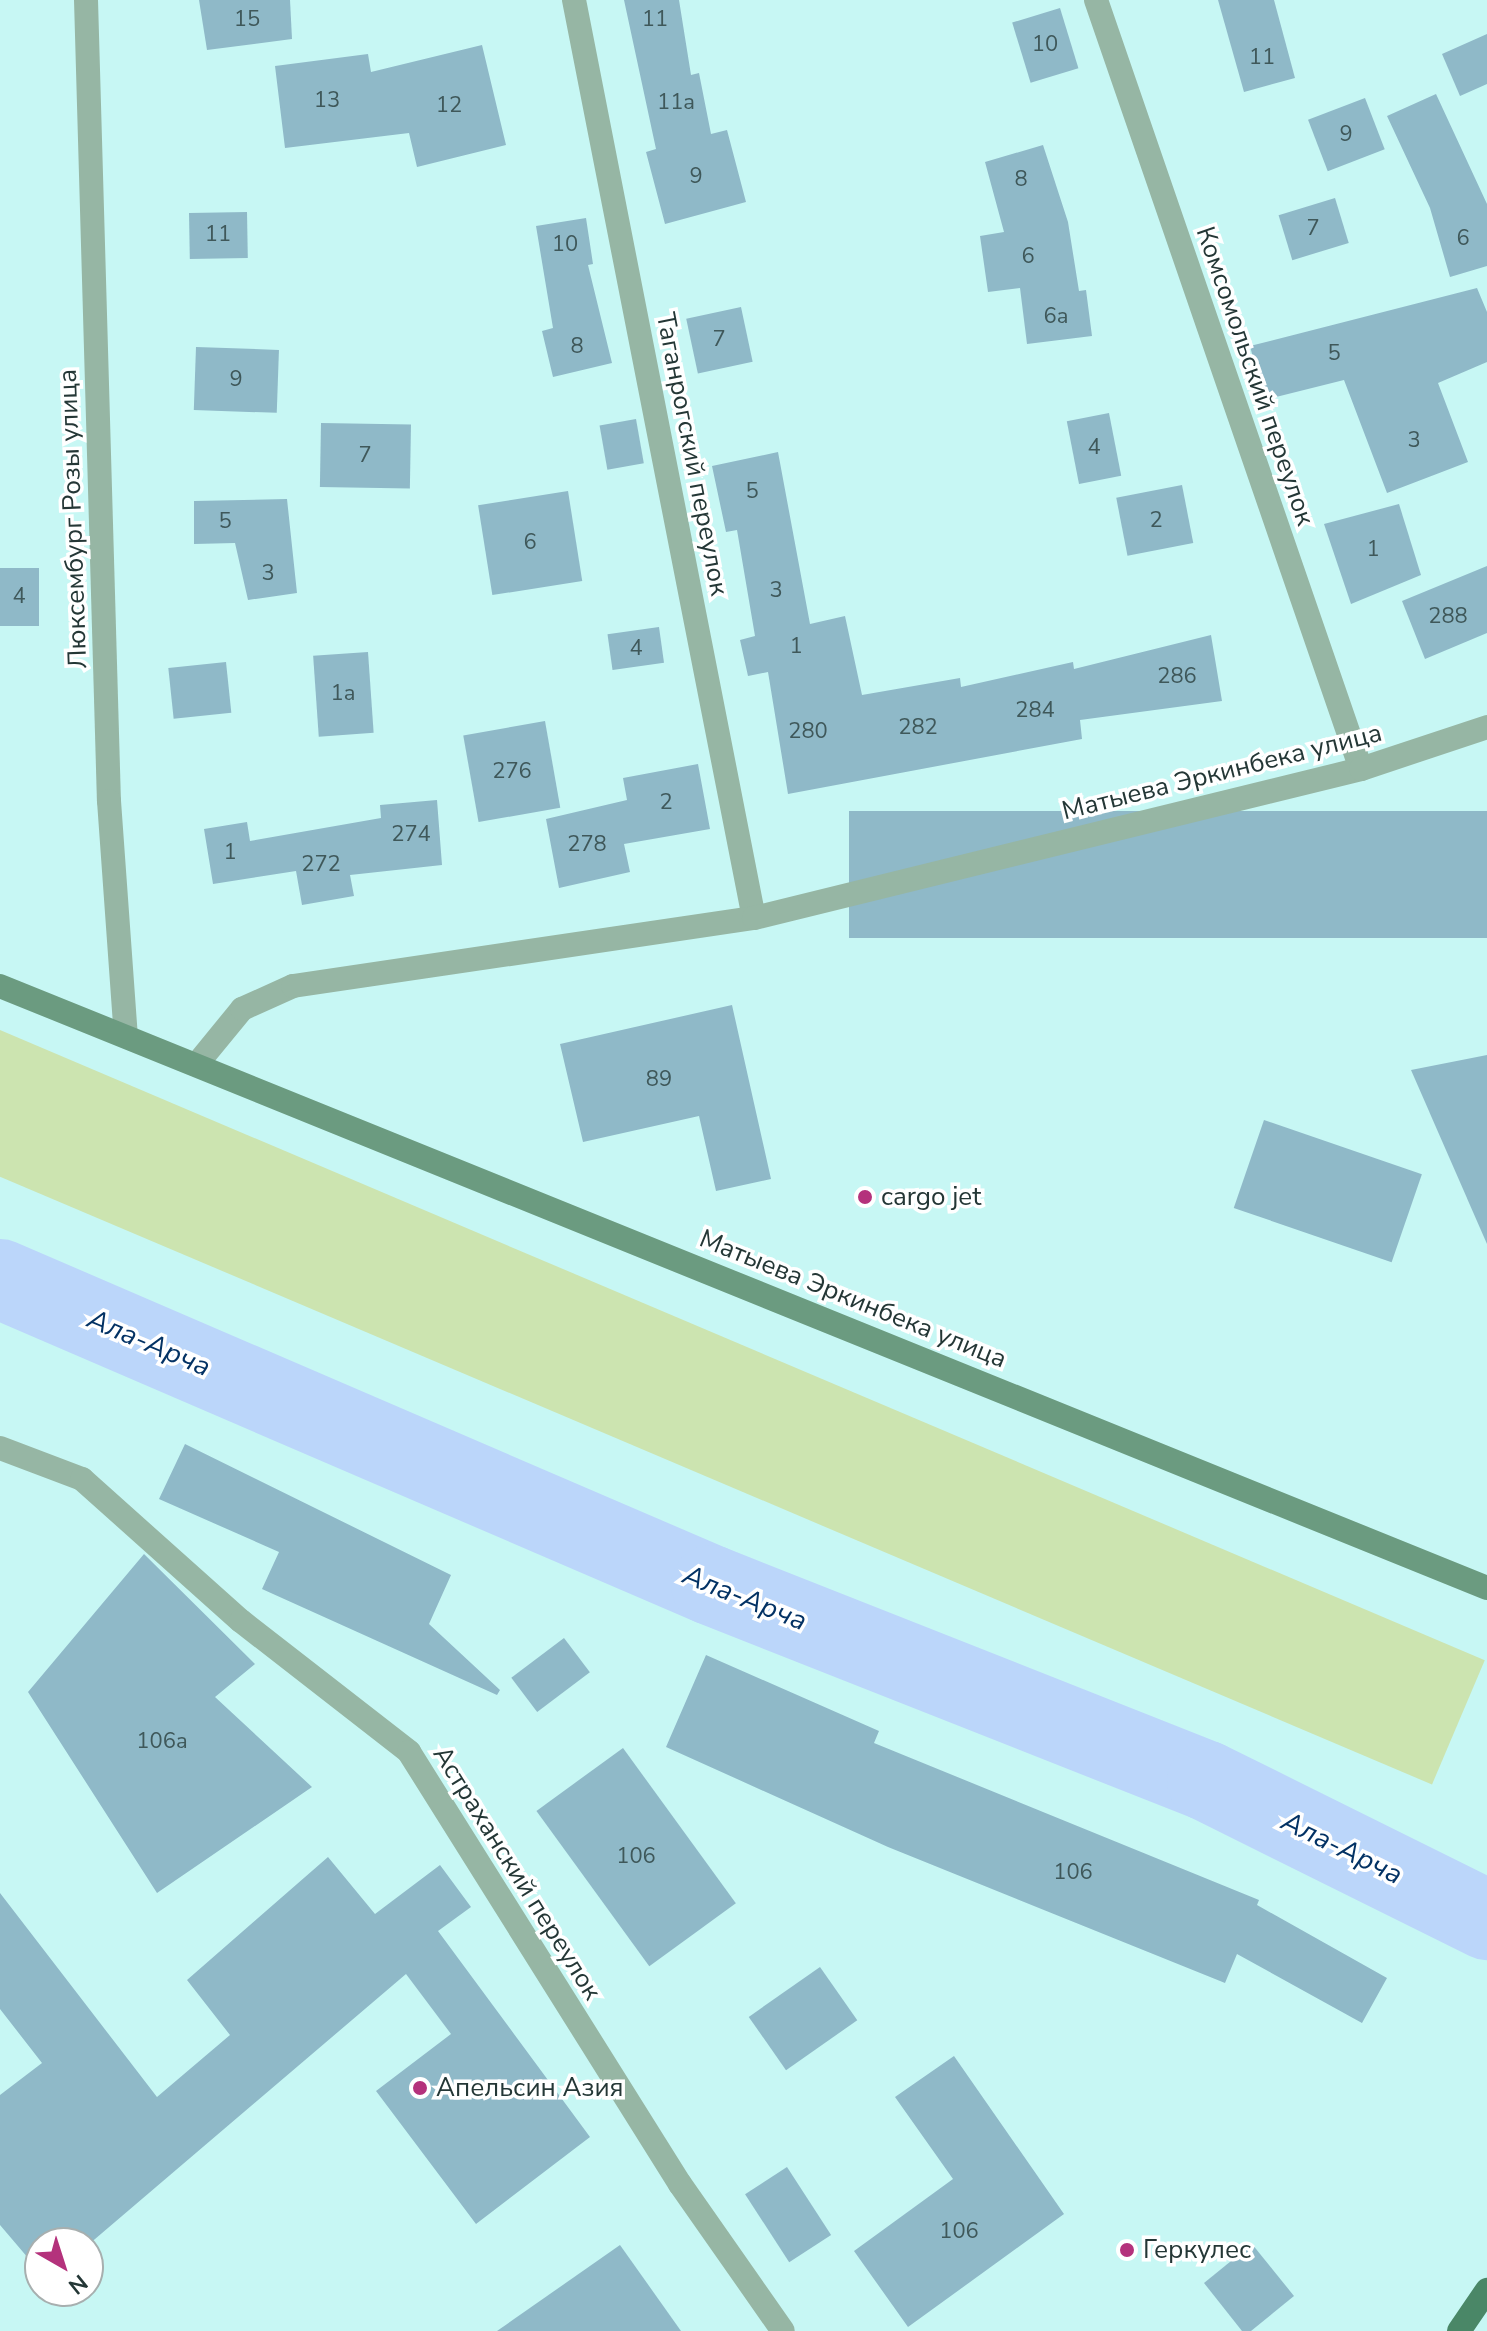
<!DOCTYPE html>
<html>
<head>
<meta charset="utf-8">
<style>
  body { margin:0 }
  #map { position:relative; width:1487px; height:2331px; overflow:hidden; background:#c7f7f4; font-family:"Nunito Sans",sans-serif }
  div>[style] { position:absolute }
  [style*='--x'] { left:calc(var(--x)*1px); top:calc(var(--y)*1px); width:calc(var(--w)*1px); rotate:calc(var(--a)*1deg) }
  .green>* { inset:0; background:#cce4b0; transform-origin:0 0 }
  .river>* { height:80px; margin:-40px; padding:0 40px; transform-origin:40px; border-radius:40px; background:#bbd6fa }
  .building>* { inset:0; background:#8fb9c8; transform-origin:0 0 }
  .street>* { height:24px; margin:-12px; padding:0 12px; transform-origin:12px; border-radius:12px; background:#96b6a4 }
  .secondary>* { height:24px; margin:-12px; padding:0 12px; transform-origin:12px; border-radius:12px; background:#6b9b80 }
  .primary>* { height:24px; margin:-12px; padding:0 12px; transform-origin:12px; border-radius:12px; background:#4a8767 }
  .dots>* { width:22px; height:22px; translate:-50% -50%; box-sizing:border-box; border:4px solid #fff; border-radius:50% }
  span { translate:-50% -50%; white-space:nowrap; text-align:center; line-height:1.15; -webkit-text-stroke:7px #fff; paint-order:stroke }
  .number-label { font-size:22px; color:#3f585a }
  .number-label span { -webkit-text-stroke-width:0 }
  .street-label { font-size:26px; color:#243736 }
  .poi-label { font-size:26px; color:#243736 }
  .left { translate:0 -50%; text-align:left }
  .water-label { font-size:28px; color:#033264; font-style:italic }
  .north { position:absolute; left:24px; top:2227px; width:80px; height:80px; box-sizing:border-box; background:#fff; border:2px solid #a7afaf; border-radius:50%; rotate:141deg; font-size:22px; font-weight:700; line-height:32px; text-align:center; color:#243736 }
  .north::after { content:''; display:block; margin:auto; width:28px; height:36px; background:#b4327c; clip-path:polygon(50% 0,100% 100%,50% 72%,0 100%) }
</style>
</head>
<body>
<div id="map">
  <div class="green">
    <div style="left:0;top:1030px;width:1613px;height:135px;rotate:23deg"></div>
  </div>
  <div class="river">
    <div style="--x:0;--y:1279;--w:774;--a:23.29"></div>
    <div style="--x:711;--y:1585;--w:533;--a:21.56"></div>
    <div style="--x:1207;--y:1781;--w:313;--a:26.4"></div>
  </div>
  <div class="building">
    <div style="clip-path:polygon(199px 0,290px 0,292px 39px,207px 50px)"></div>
    <div style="clip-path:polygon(624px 0,679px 0,691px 75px,699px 73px,711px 134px,727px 130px,746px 202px,665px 224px,646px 152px,656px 149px)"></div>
    <div style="clip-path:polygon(1218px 0,1274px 0,1295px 78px,1244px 92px)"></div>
    <div style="left:1060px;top:8px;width:63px;height:50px;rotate:73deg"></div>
    <div style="clip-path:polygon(1487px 34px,1487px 84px,1460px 96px,1442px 54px)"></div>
    <div style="clip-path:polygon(482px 45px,506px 145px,417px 167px,409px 133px,285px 148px,275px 66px,368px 54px,371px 72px)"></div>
    <div style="clip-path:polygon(1436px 94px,1487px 204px,1487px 266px,1450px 277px,1430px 208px,1387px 116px)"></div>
    <div style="left:1365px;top:98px;width:55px;height:61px;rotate:69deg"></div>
    <div style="clip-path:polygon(1043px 145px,1068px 222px,1079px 291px,1086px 290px,1092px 336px,1027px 344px,1020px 288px,988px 292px,980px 236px,1004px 232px,985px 162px)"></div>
    <div style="left:1335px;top:198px;width:47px;height:59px;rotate:73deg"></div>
    <div style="left:247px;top:212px;width:46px;height:58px;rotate:89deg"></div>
    <div style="clip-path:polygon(586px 218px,593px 264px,588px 265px,612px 363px,553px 377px,542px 331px,553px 328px,536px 226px)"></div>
    <div style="clip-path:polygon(1477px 288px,1487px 312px,1487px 362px,1438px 383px,1468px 462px,1387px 493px,1344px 380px,1264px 400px,1250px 346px)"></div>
    <div style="left:741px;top:307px;width:56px;height:56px;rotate:78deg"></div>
    <div style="left:196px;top:347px;width:83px;height:63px;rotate:2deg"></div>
    <div style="left:1109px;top:413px;width:64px;height:43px;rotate:79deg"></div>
    <div style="left:636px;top:419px;width:45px;height:37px;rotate:80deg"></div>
    <div style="left:321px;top:423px;width:90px;height:64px;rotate:1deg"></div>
    <div style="clip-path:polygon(778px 452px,810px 624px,845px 616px,862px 695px,960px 678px,961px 687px,1073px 662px,1074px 669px,1211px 635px,1222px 701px,1080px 720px,1082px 739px,788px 794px,768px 672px,748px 676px,740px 640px,755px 636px,737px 530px,726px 532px,712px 466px)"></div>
    <div style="left:1182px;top:485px;width:59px;height:67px;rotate:79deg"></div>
    <div style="left:568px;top:491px;width:91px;height:91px;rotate:81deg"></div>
    <div style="clip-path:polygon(287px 499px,297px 593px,248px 600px,235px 543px,194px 544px,194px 501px)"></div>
    <div style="clip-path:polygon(1399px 504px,1421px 575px,1351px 604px,1324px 524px)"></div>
    <div style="clip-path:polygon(1487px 566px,1487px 633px,1425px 659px,1402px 601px)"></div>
    <div style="left:0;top:568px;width:39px;height:58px"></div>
    <div style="left:659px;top:627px;width:36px;height:52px;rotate:82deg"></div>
    <div style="left:368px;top:652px;width:81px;height:55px;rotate:86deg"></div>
    <div style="left:226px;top:662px;width:51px;height:58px;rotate:84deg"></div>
    <div style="left:545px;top:721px;width:88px;height:83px;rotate:80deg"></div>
    <div style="clip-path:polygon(698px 764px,710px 829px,624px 844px,630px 872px,559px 888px,546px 819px,627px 800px,623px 778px)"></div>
    <div style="clip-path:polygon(437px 800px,442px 865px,350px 875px,354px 896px,302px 905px,296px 871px,213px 884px,204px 829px,247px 822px,250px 841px,381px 818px,380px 805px)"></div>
    <div style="left:1487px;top:811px;width:127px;height:638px;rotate:90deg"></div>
    <div style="clip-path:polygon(732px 1005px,771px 1179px,716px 1191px,699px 1116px,583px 1142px,560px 1044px)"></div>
    <div style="clip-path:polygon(1487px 1055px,1487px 1244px,1411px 1070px)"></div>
    <div style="left:1264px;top:1120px;width:167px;height:93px;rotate:19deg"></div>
    <div style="clip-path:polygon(185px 1444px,451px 1575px,429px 1624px,500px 1690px,497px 1695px,262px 1589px,279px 1552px,159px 1499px)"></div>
    <div style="clip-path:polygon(144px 1554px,255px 1664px,215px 1697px,312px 1787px,157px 1893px,28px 1692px)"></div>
    <div style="left:564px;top:1638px;width:43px;height:66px;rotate:53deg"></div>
    <div style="clip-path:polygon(706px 1655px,879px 1731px,874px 1743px,1259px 1900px,1257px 1905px,1387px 1978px,1362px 2023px,1237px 1954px,1225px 1983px,888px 1847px,666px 1747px)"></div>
    <div style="left:623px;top:1748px;width:192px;height:107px;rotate:54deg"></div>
    <div style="clip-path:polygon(328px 1857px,375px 1914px,440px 1865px,471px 1907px,438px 1931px,590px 2137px,476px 2224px,376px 2091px,451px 2034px,406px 1974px,88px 2245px,40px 2243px,40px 2272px,0 2225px,0 2095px,42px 2063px,0 2009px,0 1893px,157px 2097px,230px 2035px,187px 1980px)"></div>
    <div style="left:820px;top:1967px;width:65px;height:87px;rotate:55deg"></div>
    <div style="clip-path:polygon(954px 2056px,1064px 2214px,908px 2327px,854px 2251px,953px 2179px,895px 2097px)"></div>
    <div style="left:787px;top:2167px;width:81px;height:50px;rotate:57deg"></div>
    <div style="clip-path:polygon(1252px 2244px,1294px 2296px,1251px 2331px,1242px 2331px,1204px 2283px)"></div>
    <div style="clip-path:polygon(620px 2245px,681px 2331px,497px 2331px)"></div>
  </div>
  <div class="street">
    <div style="--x:86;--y:0;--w:801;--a:88.36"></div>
    <div style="--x:109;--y:801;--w:236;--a:85.9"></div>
    <div style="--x:574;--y:0;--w:935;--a:78.91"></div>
    <div style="--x:1096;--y:0;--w:813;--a:70.99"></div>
    <div style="--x:197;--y:1064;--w:71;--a:-50.7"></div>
    <div style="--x:242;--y:1009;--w:56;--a:-24.3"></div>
    <div style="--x:293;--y:986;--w:466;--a:-8.4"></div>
    <div style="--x:754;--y:918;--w:625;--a:-13.79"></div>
    <div style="--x:1361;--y:769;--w:133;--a:-18.4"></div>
    <div style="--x:0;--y:1448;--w:88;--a:20.7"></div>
    <div style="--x:82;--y:1479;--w:213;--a:41.8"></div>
    <div style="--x:241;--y:1621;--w:213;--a:37.9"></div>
    <div style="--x:409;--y:1752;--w:510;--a:57.9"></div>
    <div style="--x:680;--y:2184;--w:179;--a:55"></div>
  </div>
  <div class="secondary">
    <div style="--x:0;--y:986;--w:1604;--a:22.04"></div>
  </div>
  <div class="primary">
    <div style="--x:1459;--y:2331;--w:50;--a:-55.7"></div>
  </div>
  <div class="dots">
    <div style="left:865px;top:1197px;background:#b4327c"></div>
    <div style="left:420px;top:2088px;background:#b4327c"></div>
    <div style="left:1127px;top:2250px;background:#b4327c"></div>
  </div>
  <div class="number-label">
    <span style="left:247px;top:20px">15</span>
    <span style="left:655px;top:20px">11</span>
    <span style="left:1045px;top:45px">10</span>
    <span style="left:1262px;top:58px">11</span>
    <span style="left:327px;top:101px">13</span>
    <span style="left:676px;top:103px">11a</span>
    <span style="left:449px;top:106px">12</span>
    <span style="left:1346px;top:135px">9</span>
    <span style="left:696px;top:177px">9</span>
    <span style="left:1021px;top:180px">8</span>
    <span style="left:1313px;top:229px">7</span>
    <span style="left:218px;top:235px">11</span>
    <span style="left:1463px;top:239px">6</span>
    <span style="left:565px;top:245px">10</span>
    <span style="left:1028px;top:257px">6</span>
    <span style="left:1056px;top:317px">6a</span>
    <span style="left:719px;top:340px">7</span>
    <span style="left:577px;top:347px">8</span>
    <span style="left:1334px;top:354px">5</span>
    <span style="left:236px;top:380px">9</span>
    <span style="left:1414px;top:441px">3</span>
    <span style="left:1094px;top:448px">4</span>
    <span style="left:365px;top:456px">7</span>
    <span style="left:752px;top:492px">5</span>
    <span style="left:1156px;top:521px">2</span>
    <span style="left:225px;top:522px">5</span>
    <span style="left:530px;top:543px">6</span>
    <span style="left:1373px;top:550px">1</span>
    <span style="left:268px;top:574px">3</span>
    <span style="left:776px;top:591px">3</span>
    <span style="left:19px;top:597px">4</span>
    <span style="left:1448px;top:617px">288</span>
    <span style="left:796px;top:647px">1</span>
    <span style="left:636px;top:649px">4</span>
    <span style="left:1177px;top:677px">286</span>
    <span style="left:343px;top:694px">1a</span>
    <span style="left:1035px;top:711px">284</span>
    <span style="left:918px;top:728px">282</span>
    <span style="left:808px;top:732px">280</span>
    <span style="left:512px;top:772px">276</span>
    <span style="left:666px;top:803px">2</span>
    <span style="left:411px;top:835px">274</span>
    <span style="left:587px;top:845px">278</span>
    <span style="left:230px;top:853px">1</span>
    <span style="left:321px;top:865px">272</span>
    <span style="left:659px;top:1080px">89</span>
    <span style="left:162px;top:1742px">106a</span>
    <span style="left:636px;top:1857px">106</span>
    <span style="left:1073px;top:1873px">106</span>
    <span style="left:959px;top:2232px">106</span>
  </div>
  <div class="street-label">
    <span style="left:1255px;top:376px;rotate:71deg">Комсомольский переулок</span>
    <span style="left:692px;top:454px;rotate:79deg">Таганрогский переулок</span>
    <span style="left:73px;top:519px;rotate:-92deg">Люксембург Розы улица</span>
    <span style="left:1222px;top:772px;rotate:-14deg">Матыева Эркинбека улица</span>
    <span style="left:853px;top:1299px;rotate:22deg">Матыева Эркинбека улица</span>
    <span style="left:517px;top:1873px;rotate:58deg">Астраханский переулок</span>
  </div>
  <div class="poi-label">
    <span class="left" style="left:881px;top:1197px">cargo jet</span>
    <span class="left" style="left:436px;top:2088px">Апельсин Азия</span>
    <span class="left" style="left:1143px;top:2250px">Геркулес</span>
  </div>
  <div class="water-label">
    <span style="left:149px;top:1343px;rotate:23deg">Ала-Арча</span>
    <span style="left:745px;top:1598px;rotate:22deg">Ала-Арча</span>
    <span style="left:1342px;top:1848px;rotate:26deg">Ала-Арча</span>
  </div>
  <div class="north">N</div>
</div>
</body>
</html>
